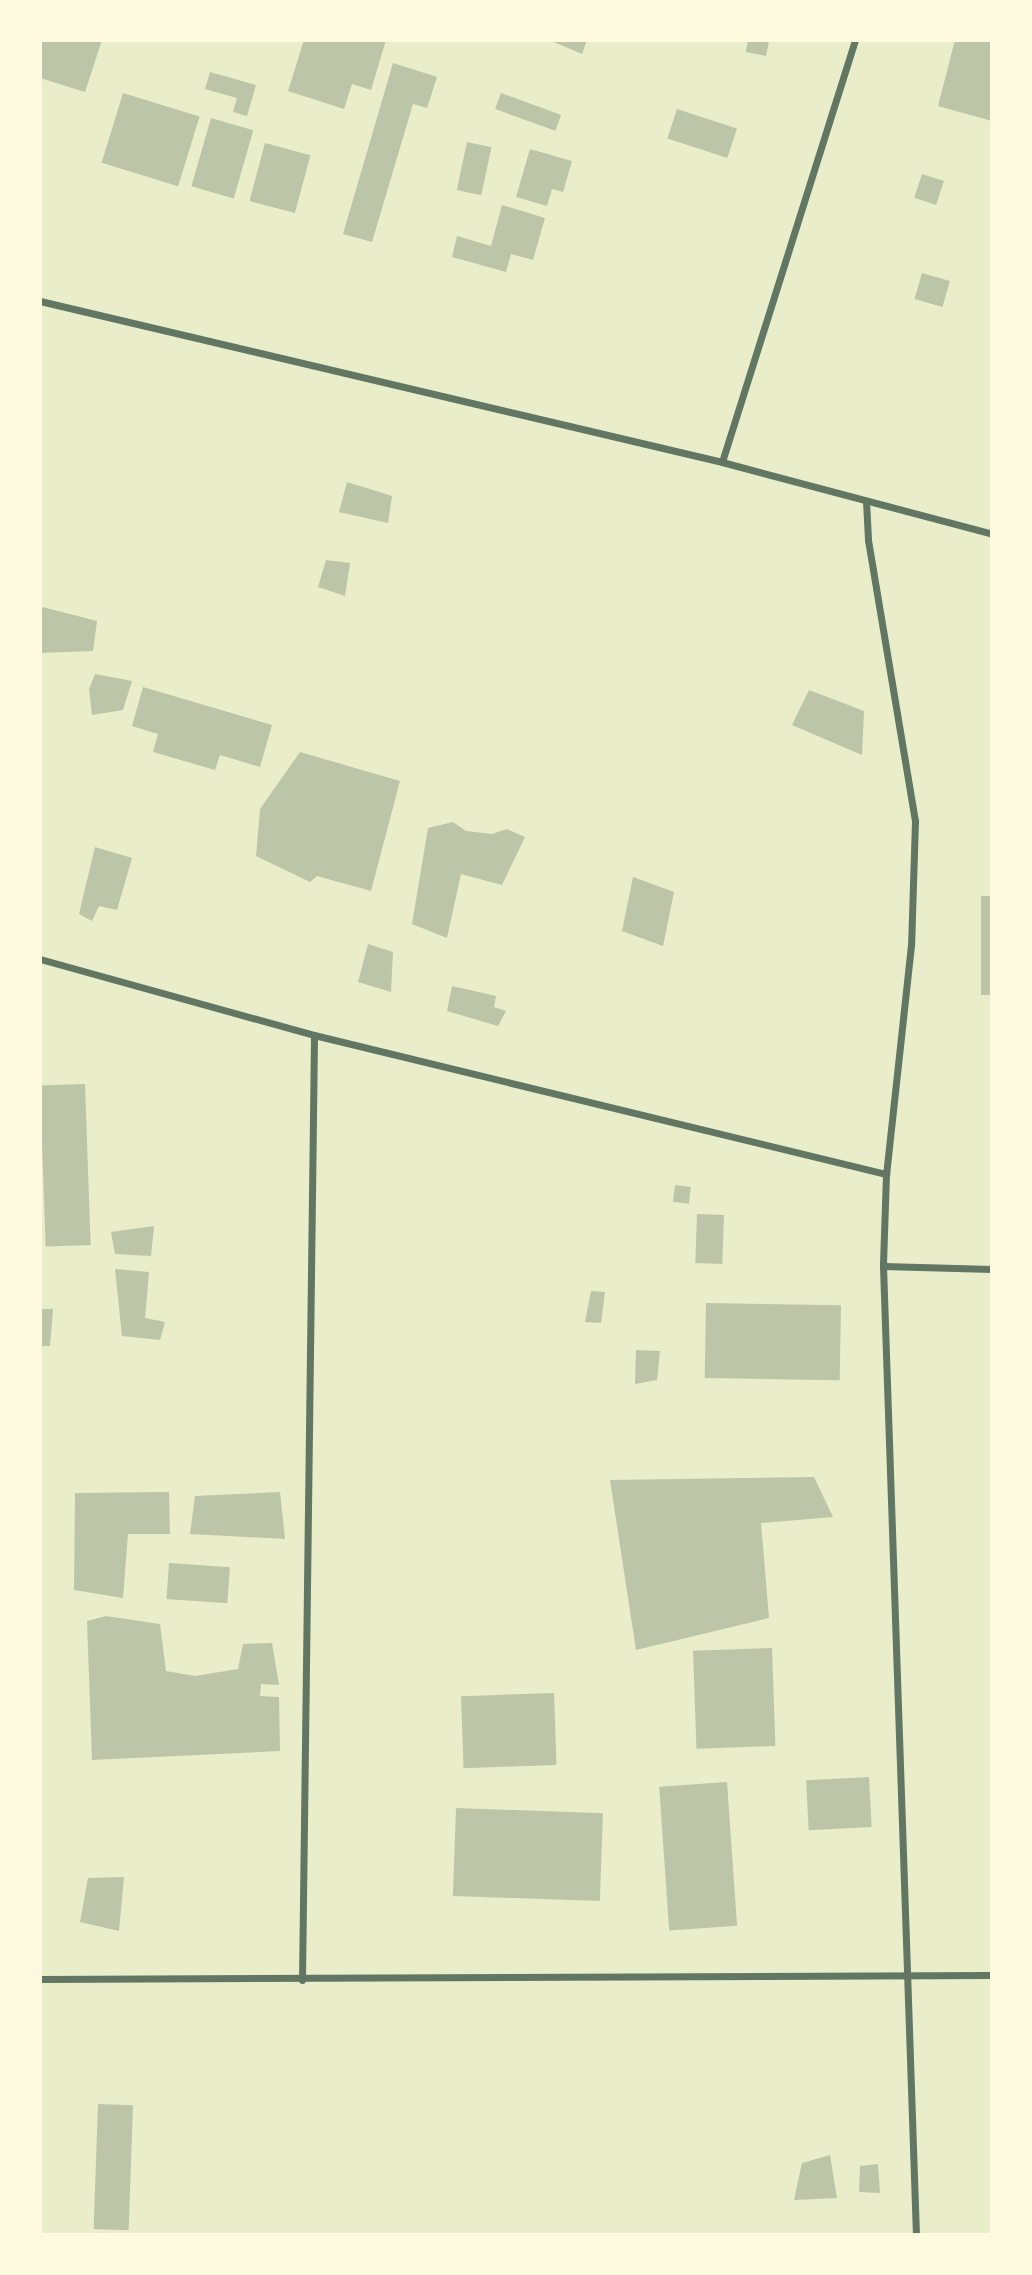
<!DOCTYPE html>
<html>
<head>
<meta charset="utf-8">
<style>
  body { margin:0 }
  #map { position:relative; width:1032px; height:2275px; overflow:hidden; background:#e9edc9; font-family:Poppins,sans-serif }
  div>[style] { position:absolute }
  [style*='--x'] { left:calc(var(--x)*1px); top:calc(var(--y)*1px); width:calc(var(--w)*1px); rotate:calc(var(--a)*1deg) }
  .building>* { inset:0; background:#bcc5a7; transform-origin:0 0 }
  .minor>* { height:7px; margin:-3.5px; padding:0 3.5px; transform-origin:3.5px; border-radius:3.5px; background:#617663 }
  span { translate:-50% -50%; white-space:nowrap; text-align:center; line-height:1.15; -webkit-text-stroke:6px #fefae0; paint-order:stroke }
  .frame { position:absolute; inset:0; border:42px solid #fefae0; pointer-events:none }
</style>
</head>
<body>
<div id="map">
  <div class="building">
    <div style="clip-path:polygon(40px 40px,102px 40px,85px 92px,40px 78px)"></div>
    <div style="clip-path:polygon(304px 40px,386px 40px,371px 90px,352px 84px,344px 109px,288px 91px)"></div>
    <div style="clip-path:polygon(549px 40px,587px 40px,582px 54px)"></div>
    <div style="clip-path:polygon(748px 40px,769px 41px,766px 56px,746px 52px)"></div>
    <div style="clip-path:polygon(955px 40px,992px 40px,992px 121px,938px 106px)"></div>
    <div style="clip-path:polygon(393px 63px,437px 77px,427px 108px,413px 104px,372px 242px,343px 234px)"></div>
    <div style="clip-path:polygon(210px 72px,256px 85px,247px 116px,233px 112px,237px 98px,205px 89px)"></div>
    <div style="left:123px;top:93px;width:80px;height:73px;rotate:17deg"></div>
    <div style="left:501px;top:93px;width:64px;height:17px;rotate:20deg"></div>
    <div style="left:677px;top:109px;width:63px;height:31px;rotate:18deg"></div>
    <div style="left:211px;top:118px;width:44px;height:71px;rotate:16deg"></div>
    <div style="left:467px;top:142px;width:25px;height:49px;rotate:12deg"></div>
    <div style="left:265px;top:143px;width:47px;height:60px;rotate:15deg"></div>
    <div style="clip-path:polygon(530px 149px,572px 161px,563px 192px,552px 189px,547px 206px,516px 197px)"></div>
    <div style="left:922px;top:174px;width:23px;height:25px;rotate:18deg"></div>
    <div style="clip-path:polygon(502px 205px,545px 218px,533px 260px,511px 254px,506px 272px,452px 257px,457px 236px,491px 246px)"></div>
    <div style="left:922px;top:273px;width:29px;height:27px;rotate:16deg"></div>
    <div style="clip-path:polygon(347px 482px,392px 496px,388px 523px,339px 512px)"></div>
    <div style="clip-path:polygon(326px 560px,350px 563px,345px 596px,318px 587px)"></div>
    <div style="clip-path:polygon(42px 607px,97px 621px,93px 651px,40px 653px)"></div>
    <div style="clip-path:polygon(95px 674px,132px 681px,123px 710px,92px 715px,89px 689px)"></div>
    <div style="clip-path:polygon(143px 687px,272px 725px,260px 767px,220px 755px,215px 770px,153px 752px,158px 734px,132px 726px)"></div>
    <div style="clip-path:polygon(809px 690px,864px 711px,862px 755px,792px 725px)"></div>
    <div style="clip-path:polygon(300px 752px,400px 781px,371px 891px,317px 876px,310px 882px,256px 856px,260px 809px)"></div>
    <div style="clip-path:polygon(453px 822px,466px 831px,492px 834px,507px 829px,525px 837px,502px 885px,461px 874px,447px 938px,412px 924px,428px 828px)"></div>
    <div style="clip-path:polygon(95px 847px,132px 858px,117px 910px,99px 906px,92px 921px,79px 914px)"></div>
    <div style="clip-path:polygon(633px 877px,674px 892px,663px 946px,622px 931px)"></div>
    <div style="left:992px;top:896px;width:99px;height:11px;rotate:90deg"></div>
    <div style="clip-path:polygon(368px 944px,393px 952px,391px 992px,358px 982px)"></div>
    <div style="clip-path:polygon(452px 986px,496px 996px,494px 1007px,506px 1011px,498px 1026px,447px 1011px)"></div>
    <div style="left:85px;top:1084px;width:161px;height:45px;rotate:88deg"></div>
    <div style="left:675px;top:1185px;width:16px;height:17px;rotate:7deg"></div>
    <div style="left:697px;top:1214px;width:27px;height:49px;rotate:2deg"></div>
    <div style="clip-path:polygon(154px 1226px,151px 1256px,115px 1254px,111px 1232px)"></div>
    <div style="clip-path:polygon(115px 1269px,149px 1272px,145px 1318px,165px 1322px,160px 1340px,122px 1336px)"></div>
    <div style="clip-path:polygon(591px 1291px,605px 1292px,601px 1323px,585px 1322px)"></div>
    <div style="left:706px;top:1303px;width:135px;height:75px;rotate:1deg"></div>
    <div style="clip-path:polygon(40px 1309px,53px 1309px,50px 1346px,40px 1346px)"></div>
    <div style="clip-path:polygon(636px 1350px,660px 1351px,657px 1380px,635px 1384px)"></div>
    <div style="clip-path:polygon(814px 1477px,833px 1517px,761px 1523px,769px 1618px,636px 1650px,610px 1480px)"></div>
    <div style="clip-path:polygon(169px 1492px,170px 1534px,128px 1534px,123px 1598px,74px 1590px,75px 1493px)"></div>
    <div style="clip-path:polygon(280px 1492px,285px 1539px,190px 1534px,195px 1496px)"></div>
    <div style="left:169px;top:1563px;width:61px;height:36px;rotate:4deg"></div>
    <div style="clip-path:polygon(106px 1616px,160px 1624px,166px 1671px,195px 1676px,238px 1669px,243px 1644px,272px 1643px,279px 1685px,261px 1684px,260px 1696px,279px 1697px,280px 1751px,92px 1760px,87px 1621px)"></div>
    <div style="left:772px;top:1648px;width:98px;height:79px;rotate:88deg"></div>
    <div style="left:554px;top:1693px;width:72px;height:93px;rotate:88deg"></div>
    <div style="left:869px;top:1777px;width:50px;height:63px;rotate:87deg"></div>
    <div style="left:727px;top:1782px;width:144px;height:68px;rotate:86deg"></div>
    <div style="left:456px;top:1808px;width:147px;height:88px;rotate:2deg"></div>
    <div style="clip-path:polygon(124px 1877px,119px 1931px,80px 1922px,88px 1878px)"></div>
    <div style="left:98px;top:2104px;width:35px;height:125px;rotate:2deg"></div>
    <div style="clip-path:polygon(830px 2155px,837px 2198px,794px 2200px,802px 2163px)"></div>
    <div style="clip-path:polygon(878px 2164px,880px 2193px,859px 2192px,860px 2166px)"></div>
  </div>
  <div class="minor">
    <div style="--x:855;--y:40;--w:442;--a:107.5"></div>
    <div style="--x:722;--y:462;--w:279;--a:14.9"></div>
    <div style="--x:40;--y:301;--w:701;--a:13.28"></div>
    <div style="--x:866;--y:501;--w:39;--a:87"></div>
    <div style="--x:868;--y:540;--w:285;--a:80.5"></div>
    <div style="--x:915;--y:821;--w:124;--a:91.8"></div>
    <div style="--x:911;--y:945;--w:230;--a:96.2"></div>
    <div style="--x:886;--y:1174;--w:92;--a:91.9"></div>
    <div style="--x:883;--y:1266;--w:970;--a:88.05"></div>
    <div style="--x:40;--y:959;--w:284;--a:15.5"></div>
    <div style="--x:314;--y:1035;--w:589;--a:13.66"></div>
    <div style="--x:883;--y:1266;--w:109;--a:1.6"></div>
    <div style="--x:40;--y:1979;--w:952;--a:-0.24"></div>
    <div style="--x:302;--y:1980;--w:945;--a:-89.27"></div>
  </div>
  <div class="frame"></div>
</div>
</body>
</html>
